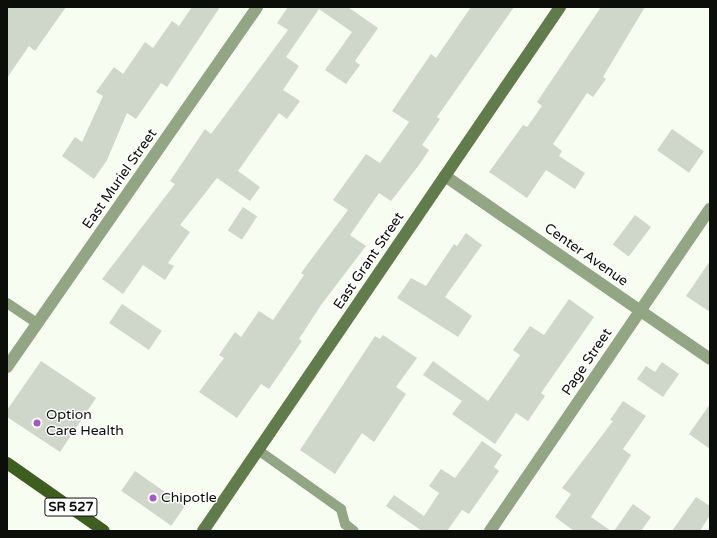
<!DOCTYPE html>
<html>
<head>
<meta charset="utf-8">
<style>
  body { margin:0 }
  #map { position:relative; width:717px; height:538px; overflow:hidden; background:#f7fef1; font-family:"Varela Round",sans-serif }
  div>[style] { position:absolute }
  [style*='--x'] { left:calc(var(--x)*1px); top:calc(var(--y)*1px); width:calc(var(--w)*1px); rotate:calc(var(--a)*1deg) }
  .building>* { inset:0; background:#cfd7ca; transform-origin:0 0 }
  .lane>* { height:10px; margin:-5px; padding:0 5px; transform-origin:5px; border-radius:5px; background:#92a684 }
  .street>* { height:12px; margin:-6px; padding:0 6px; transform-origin:6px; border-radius:6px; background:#92a684 }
  .secondary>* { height:12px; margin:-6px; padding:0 6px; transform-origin:6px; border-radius:6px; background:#617c4b }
  .primary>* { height:12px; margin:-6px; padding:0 6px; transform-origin:6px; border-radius:6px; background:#3e5e1f }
  .dots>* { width:11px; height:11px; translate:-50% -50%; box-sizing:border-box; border:2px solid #fff; border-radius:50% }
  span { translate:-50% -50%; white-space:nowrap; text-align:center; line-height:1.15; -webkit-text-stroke:3px #fff; paint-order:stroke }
  .shield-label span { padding:1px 3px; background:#fff; border:1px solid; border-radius:3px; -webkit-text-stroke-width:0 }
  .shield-label { font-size:13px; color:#0c0e0a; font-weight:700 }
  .street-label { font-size:14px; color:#0c0e0a }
  .poi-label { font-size:14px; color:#0c0e0a }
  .left { translate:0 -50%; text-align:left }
  .frame { position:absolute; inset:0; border:8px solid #0c0e0a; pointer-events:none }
</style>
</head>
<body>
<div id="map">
  <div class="building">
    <div style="clip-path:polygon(7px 7px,66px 7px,35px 51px,29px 46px,7px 78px)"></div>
    <div style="clip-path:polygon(192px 7px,220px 7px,167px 87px,161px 83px,136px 119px,127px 113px,107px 160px,94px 179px,62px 156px,75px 137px,82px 142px,103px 96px,96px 92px,114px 67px,123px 74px,145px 42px,153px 48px,172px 21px,179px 26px)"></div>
    <div style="clip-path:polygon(288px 7px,348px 7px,378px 28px,355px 61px,360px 65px,346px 84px,325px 70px,352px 32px,319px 9px,286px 57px,299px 66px,283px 90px,300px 101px,287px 119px,279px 113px,238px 171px,260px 187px,250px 201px,217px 178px,180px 225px,190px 232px,168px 263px,174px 266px,165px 280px,143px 265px,123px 294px,102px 279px,175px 184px,170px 181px,205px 129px,211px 134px,288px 30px,277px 23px)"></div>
    <div style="clip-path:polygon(471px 7px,514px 7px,437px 117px,440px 119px,422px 145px,429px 150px,419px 165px,391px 201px,379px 193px,350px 235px,366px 246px,321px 305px,299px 339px,302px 341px,269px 389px,261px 384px,237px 418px,199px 392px,224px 358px,219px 355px,235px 332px,241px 337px,259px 311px,273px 320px,304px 275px,301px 273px,348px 210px,333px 200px,366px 154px,380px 163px,409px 122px,392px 111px,431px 54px,436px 58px)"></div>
    <div style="clip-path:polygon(601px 7px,645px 7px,603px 77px,606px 79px,593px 97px,587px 93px,553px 144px,562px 151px,559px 156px,585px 173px,575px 189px,546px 170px,527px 198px,489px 172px,523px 125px,527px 127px,542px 106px,537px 102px)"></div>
    <div style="left:672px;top:129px;width:39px;height:26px;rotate:35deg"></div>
    <div style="left:243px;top:207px;width:17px;height:28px;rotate:33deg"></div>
    <div style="left:635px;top:215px;width:20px;height:37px;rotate:37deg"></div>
    <div style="clip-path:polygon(466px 233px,482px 245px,445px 297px,472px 316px,458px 337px,397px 298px,411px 278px,426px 286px,454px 244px,457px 246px)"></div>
    <div style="clip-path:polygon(710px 261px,710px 312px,686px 296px)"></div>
    <div style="clip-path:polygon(569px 299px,594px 317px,541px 393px,545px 396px,528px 421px,516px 413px,495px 444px,452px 414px,462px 401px,423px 375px,433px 361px,488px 401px,520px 355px,513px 350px,530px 326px,544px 335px)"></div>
    <div style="left:122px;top:304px;width:48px;height:23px;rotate:34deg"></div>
    <div style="clip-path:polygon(383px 335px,417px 358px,396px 387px,406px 394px,374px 442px,362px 433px,335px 474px,300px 450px,375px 336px,380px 339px)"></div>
    <div style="clip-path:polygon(41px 361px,96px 398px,60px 452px,7px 417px,7px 410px)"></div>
    <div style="clip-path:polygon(662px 362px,679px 374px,663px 397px,637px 379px,646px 366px,655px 372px)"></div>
    <div style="clip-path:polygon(623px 401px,646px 416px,623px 449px,631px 455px,591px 517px,611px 531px,574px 531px,555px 517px,571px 494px,562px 488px,613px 421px,610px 420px)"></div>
    <div style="clip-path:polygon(710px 404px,710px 449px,689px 434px)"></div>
    <div style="clip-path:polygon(482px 441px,502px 455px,494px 467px,499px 471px,469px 514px,462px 510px,447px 531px,422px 531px,386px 506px,394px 495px,424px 516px,439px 493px,429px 486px,441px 469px,455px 478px)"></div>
    <div style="left:135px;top:471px;width:61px;height:24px;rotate:35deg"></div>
    <div style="clip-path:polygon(696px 497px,710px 506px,710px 515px,700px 531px,672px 531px)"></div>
    <div style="clip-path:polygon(633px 504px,651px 517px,641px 531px,614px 531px)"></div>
  </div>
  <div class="lane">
    <div style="--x:7;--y:303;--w:37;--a:34"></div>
    <div style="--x:258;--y:450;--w:102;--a:35.4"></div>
    <div style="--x:341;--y:509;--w:16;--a:75"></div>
    <div style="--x:345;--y:524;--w:11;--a:38"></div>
  </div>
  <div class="street">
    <div style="--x:445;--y:176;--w:322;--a:34.6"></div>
    <div style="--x:7;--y:367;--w:438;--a:-55.2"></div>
    <div style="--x:490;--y:531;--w:390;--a:-55.7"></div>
  </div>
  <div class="secondary">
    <div style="--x:203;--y:531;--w:634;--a:-55.73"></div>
  </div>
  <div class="primary">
    <div style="--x:7;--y:463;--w:118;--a:35"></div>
  </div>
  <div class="dots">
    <div style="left:37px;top:423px;background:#a359cb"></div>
    <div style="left:153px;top:498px;background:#a359cb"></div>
  </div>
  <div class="shield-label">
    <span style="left:71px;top:507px">SR 527</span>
  </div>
  <div class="street-label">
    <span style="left:120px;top:179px;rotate:-55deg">East Muriel Street</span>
    <span style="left:586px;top:255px;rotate:35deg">Center Avenue</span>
    <span style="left:369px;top:261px;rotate:-56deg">East Grant Street</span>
    <span style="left:587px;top:362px;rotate:-56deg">Page Street</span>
  </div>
  <div class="poi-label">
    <span class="left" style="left:46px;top:423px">Option<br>Care Health</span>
    <span class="left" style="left:161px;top:498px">Chipotle</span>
  </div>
  <div class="frame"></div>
</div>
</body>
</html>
